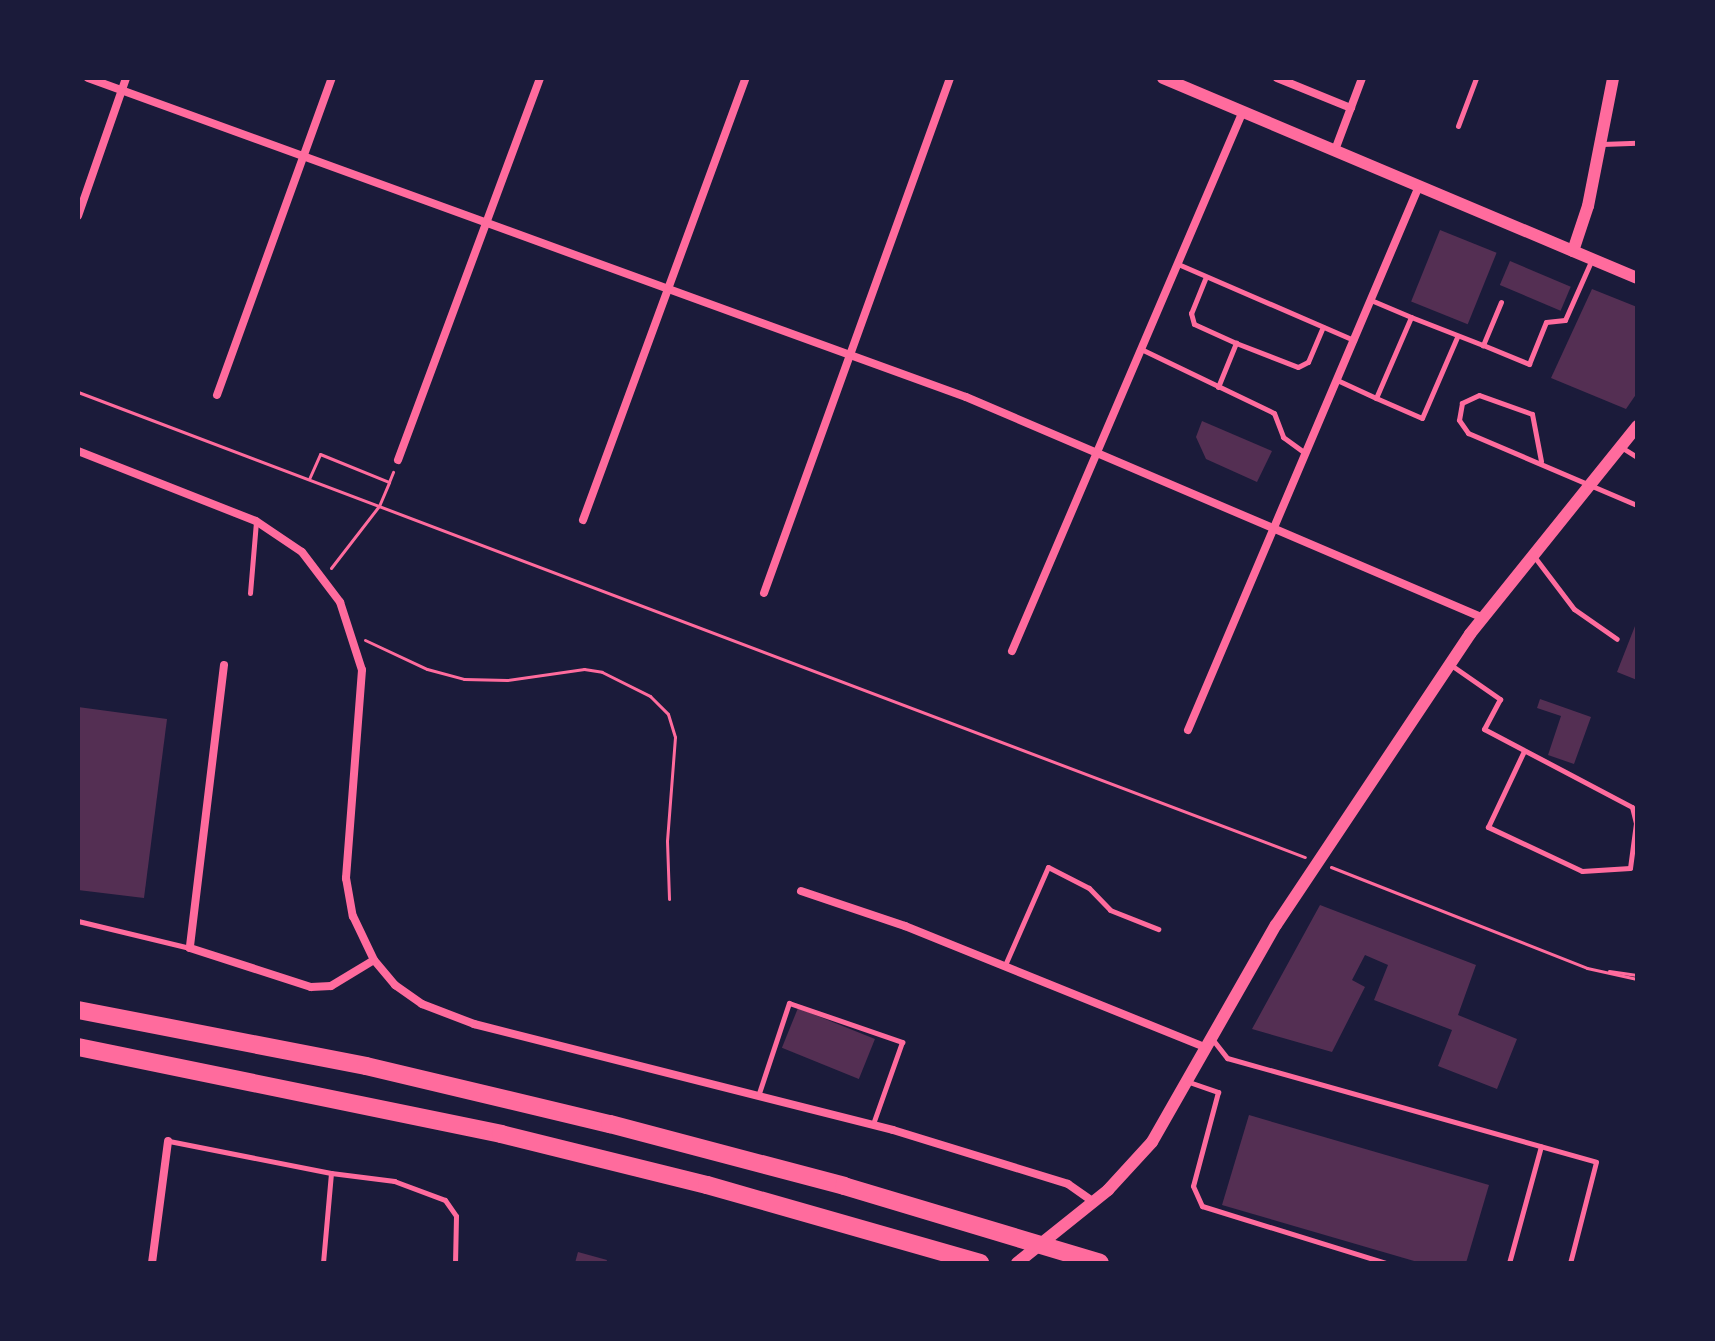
<!DOCTYPE html>
<html>
<head>
<meta charset="utf-8">
<style>
  body { margin:0 }
  #map { position:relative; width:1715px; height:1341px; overflow:hidden; background:#1b1b3a; font-family:"Varela Round",sans-serif }
  div>[style] { position:absolute }
  [style*='--x'] { left:calc(var(--x)*1px); top:calc(var(--y)*1px); width:calc(var(--w)*1px); rotate:calc(var(--a)*1deg) }
  .building>* { inset:0; background:#542f53; transform-origin:0 0 }
  .path>* { height:3px; margin:-1.5px; padding:0 1.5px; transform-origin:1.5px; border-radius:1.5px; background:#ff6b9d }
  .service>* { height:5px; margin:-2.5px; padding:0 2.5px; transform-origin:2.5px; border-radius:2.5px; background:#ff6b9d }
  .minor>* { height:8px; margin:-4px; padding:0 4px; transform-origin:4px; border-radius:4px; background:#ff6b9d }
  .tertiary>* { height:12px; margin:-6px; padding:0 6px; transform-origin:6px; border-radius:6px; background:#ff6b9d }
  .motorway>* { height:18px; margin:-9px; padding:0 9px; transform-origin:9px; border-radius:9px; background:#ff6b9d }
  span { translate:-50% -50%; white-space:nowrap; text-align:center; line-height:1.15; -webkit-text-stroke:8px #1b1b3a; paint-order:stroke }
  .frame { position:absolute; inset:0; border:80px solid #1b1b3a; pointer-events:none }
</style>
</head>
<body>
<div id="map">
  <div class="building">
    <div style="left:1440px;top:230px;width:61px;height:77px;rotate:22deg"></div>
    <div style="left:1510px;top:261px;width:66px;height:26px;rotate:23deg"></div>
    <div style="clip-path:polygon(1592px 289px,1637px 307px,1637px 393px,1626px 409px,1551px 378px)"></div>
    <div style="clip-path:polygon(1202px 421px,1272px 451px,1257px 482px,1206px 459px,1196px 437px)"></div>
    <div style="clip-path:polygon(1637px 621px,1637px 680px,1617px 672px)"></div>
    <div style="clip-path:polygon(1540px 699px,1591px 717px,1574px 764px,1548px 755px,1561px 716px,1537px 708px)"></div>
    <div style="clip-path:polygon(78px 707px,167px 719px,144px 898px,78px 890px)"></div>
    <div style="clip-path:polygon(1320px 905px,1476px 965px,1458px 1015px,1517px 1039px,1497px 1089px,1438px 1066px,1452px 1030px,1374px 1000px,1388px 965px,1365px 955px,1352px 980px,1365px 987px,1332px 1052px,1252px 1029px)"></div>
    <div style="left:798px;top:1008px;width:83px;height:43px;rotate:22deg"></div>
    <div style="clip-path:polygon(1249px 1115px,1489px 1185px,1466px 1263px,1421px 1263px,1222px 1205px)"></div>
    <div style="clip-path:polygon(578px 1252px,607px 1260px,606px 1263px,575px 1263px)"></div>
  </div>
  <div class="path">
    <div style="--x:78;--y:392;--w:1312;--a:20.76"></div>
    <div style="--x:309;--y:479;--w:27;--a:-66"></div>
    <div style="--x:320;--y:454;--w:74;--a:22.1"></div>
    <div style="--x:389;--y:482;--w:11;--a:-68"></div>
    <div style="--x:331;--y:568;--w:78;--a:-52.3"></div>
    <div style="--x:379;--y:506;--w:26;--a:-67"></div>
    <div style="--x:365;--y:640;--w:68;--a:25.1"></div>
    <div style="--x:427;--y:669;--w:38;--a:15"></div>
    <div style="--x:464;--y:679;--w:43;--a:1.3"></div>
    <div style="--x:507;--y:680;--w:78;--a:-8.1"></div>
    <div style="--x:584;--y:669;--w:18;--a:9"></div>
    <div style="--x:602;--y:672;--w:54;--a:26.6"></div>
    <div style="--x:650;--y:696;--w:25;--a:45"></div>
    <div style="--x:668;--y:714;--w:24;--a:73"></div>
    <div style="--x:675;--y:737;--w:104;--a:94.4"></div>
    <div style="--x:667;--y:841;--w:58;--a:88"></div>
    <div style="--x:1331;--y:867;--w:275;--a:21.5"></div>
    <div style="--x:1587;--y:968;--w:51;--a:12.4"></div>
    <div style="--x:1609;--y:971;--w:28;--a:8"></div>
  </div>
  <div class="service">
    <div style="--x:1458;--y:126;--w:51;--a:-69.4"></div>
    <div style="--x:1602;--y:144;--w:35;--a:-2"></div>
    <div style="--x:1178;--y:264;--w:192;--a:23.4"></div>
    <div style="--x:1205;--y:279;--w:37;--a:112"></div>
    <div style="--x:1191;--y:313;--w:11;--a:75"></div>
    <div style="--x:1194;--y:324;--w:46;--a:24.3"></div>
    <div style="--x:1236;--y:343;--w:66;--a:21.2"></div>
    <div style="--x:1298;--y:367;--w:11;--a:-27"></div>
    <div style="--x:1308;--y:362;--w:38;--a:-67"></div>
    <div style="--x:1501;--y:302;--w:47;--a:112.7"></div>
    <div style="--x:1483;--y:345;--w:50;--a:22.4"></div>
    <div style="--x:1529;--y:364;--w:45;--a:-68"></div>
    <div style="--x:1546;--y:322;--w:19;--a:-6"></div>
    <div style="--x:1565;--y:320;--w:67;--a:-66.1"></div>
    <div style="--x:1411;--y:317;--w:77;--a:21.3"></div>
    <div style="--x:1143;--y:350;--w:145;--a:25.7"></div>
    <div style="--x:1274;--y:413;--w:26;--a:69"></div>
    <div style="--x:1283;--y:437;--w:27;--a:36"></div>
    <div style="--x:1337;--y:380;--w:43;--a:24.8"></div>
    <div style="--x:1376;--y:398;--w:88;--a:-66.6"></div>
    <div style="--x:1411;--y:317;--w:43;--a:-157"></div>
    <div style="--x:1218;--y:387;--w:48;--a:-67.8"></div>
    <div style="--x:1376;--y:398;--w:50;--a:23.5"></div>
    <div style="--x:1422;--y:418;--w:88;--a:-66.6"></div>
    <div style="--x:1621;--y:447;--w:19;--a:32"></div>
    <div style="--x:1541;--y:461;--w:48;--a:-100.8"></div>
    <div style="--x:1532;--y:414;--w:56;--a:-160.3"></div>
    <div style="--x:1479;--y:395;--w:19;--a:155"></div>
    <div style="--x:1462;--y:403;--w:17;--a:100"></div>
    <div style="--x:1459;--y:420;--w:16;--a:55"></div>
    <div style="--x:1468;--y:433;--w:184;--a:23.1"></div>
    <div style="--x:1533;--y:555;--w:68;--a:52.8"></div>
    <div style="--x:1574;--y:609;--w:52;--a:34.9"></div>
    <div style="--x:250;--y:593;--w:71;--a:-85.2"></div>
    <div style="--x:1451;--y:665;--w:60;--a:34.8"></div>
    <div style="--x:1500;--y:699;--w:34;--a:118"></div>
    <div style="--x:1484;--y:729;--w:167;--a:27.8"></div>
    <div style="--x:1632;--y:807;--w:16;--a:76"></div>
    <div style="--x:1636;--y:823;--w:45;--a:97.6"></div>
    <div style="--x:1630;--y:868;--w:48;--a:176.4"></div>
    <div style="--x:1582;--y:871;--w:104;--a:-154.9"></div>
    <div style="--x:1488;--y:827;--w:84;--a:-64.7"></div>
    <div style="--x:78;--y:921;--w:115;--a:13.6"></div>
    <div style="--x:1005;--y:965;--w:107;--a:-66.3"></div>
    <div style="--x:1048;--y:867;--w:46;--a:27.1"></div>
    <div style="--x:1089;--y:888;--w:30;--a:46"></div>
    <div style="--x:1110;--y:910;--w:52;--a:21.6"></div>
    <div style="--x:1213;--y:1040;--w:23;--a:52"></div>
    <div style="--x:1227;--y:1058;--w:383;--a:15.7"></div>
    <div style="--x:1596;--y:1162;--w:104;--a:104.4"></div>
    <div style="--x:1189;--y:1082;--w:31;--a:19"></div>
    <div style="--x:1218;--y:1092;--w:97;--a:104.9"></div>
    <div style="--x:1193;--y:1186;--w:22;--a:66"></div>
    <div style="--x:1202;--y:1206;--w:193;--a:17.2"></div>
    <div style="--x:759;--y:1093;--w:95;--a:-71.6"></div>
    <div style="--x:789;--y:1003;--w:120;--a:19"></div>
    <div style="--x:902;--y:1042;--w:87;--a:109.5"></div>
    <div style="--x:169;--y:1141;--w:165;--a:11.2"></div>
    <div style="--x:331;--y:1173;--w:90;--a:95.1"></div>
    <div style="--x:331;--y:1173;--w:64;--a:7.2"></div>
    <div style="--x:394;--y:1181;--w:54;--a:20.4"></div>
    <div style="--x:445;--y:1200;--w:19;--a:55"></div>
    <div style="--x:456;--y:1216;--w:47;--a:91.2"></div>
    <div style="--x:1509;--y:1263;--w:121;--a:-74.7"></div>
  </div>
  <div class="minor">
    <div style="--x:88;--y:78;--w:934;--a:19.97"></div>
    <div style="--x:966;--y:397;--w:560;--a:23.13"></div>
    <div style="--x:1277;--y:78;--w:80;--a:22.1"></div>
    <div style="--x:1335;--y:150;--w:77;--a:-69.4"></div>
    <div style="--x:78;--y:216;--w:146;--a:-70.8"></div>
    <div style="--x:217;--y:395;--w:337;--a:-70.1"></div>
    <div style="--x:78;--y:451;--w:191;--a:21.5"></div>
    <div style="--x:256;--y:521;--w:55;--a:34"></div>
    <div style="--x:302;--y:552;--w:63;--a:52.8"></div>
    <div style="--x:340;--y:602;--w:71;--a:72.1"></div>
    <div style="--x:362;--y:670;--w:209;--a:94.4"></div>
    <div style="--x:346;--y:878;--w:39;--a:80"></div>
    <div style="--x:353;--y:916;--w:49;--a:64.5"></div>
    <div style="--x:374;--y:960;--w:33;--a:50"></div>
    <div style="--x:395;--y:985;--w:33;--a:35"></div>
    <div style="--x:422;--y:1004;--w:56;--a:21"></div>
    <div style="--x:474;--y:1024;--w:432;--a:14.2"></div>
    <div style="--x:893;--y:1130;--w:183;--a:17.1"></div>
    <div style="--x:1068;--y:1184;--w:32;--a:35"></div>
    <div style="--x:398;--y:460;--w:408;--a:-69.6"></div>
    <div style="--x:583;--y:520;--w:471;--a:-69.8"></div>
    <div style="--x:764;--y:593;--w:548;--a:-70.14"></div>
    <div style="--x:1012;--y:651;--w:587;--a:-66.84"></div>
    <div style="--x:224;--y:665;--w:285;--a:96.9"></div>
    <div style="--x:190;--y:948;--w:127;--a:17.9"></div>
    <div style="--x:311;--y:987;--w:20;--a:-3"></div>
    <div style="--x:331;--y:986;--w:50;--a:-31.2"></div>
    <div style="--x:1188;--y:730;--w:591;--a:-66.99"></div>
    <div style="--x:801;--y:891;--w:110;--a:18.6"></div>
    <div style="--x:905;--y:926;--w:326;--a:22"></div>
    <div style="--x:152;--y:1263;--w:123;--a:-82.5"></div>
  </div>
  <div class="tertiary">
    <div style="--x:1163;--y:78;--w:514;--a:22.88"></div>
    <div style="--x:1573;--y:251;--w:47;--a:-71.6"></div>
    <div style="--x:1588;--y:206;--w:130;--a:-78.9"></div>
    <div style="--x:1017;--y:1263;--w:117;--a:-38.7"></div>
    <div style="--x:1108;--y:1190;--w:65;--a:-47.5"></div>
    <div style="--x:1152;--y:1142;--w:250;--a:-60.3"></div>
    <div style="--x:1276;--y:925;--w:350;--a:-56.3"></div>
    <div style="--x:1470;--y:634;--w:267;--a:-51.2"></div>
  </div>
  <div class="motorway">
    <div style="--x:78;--y:1010;--w:293;--a:11"></div>
    <div style="--x:366;--y:1066;--w:251;--a:13.4"></div>
    <div style="--x:610;--y:1124;--w:242;--a:14.8"></div>
    <div style="--x:844;--y:1186;--w:267;--a:16.7"></div>
    <div style="--x:78;--y:1047;--w:432;--a:11.6"></div>
    <div style="--x:501;--y:1134;--w:212;--a:13.9"></div>
    <div style="--x:707;--y:1185;--w:284;--a:15.9"></div>
  </div>
  <div class="frame"></div>
</div>
</body>
</html>
